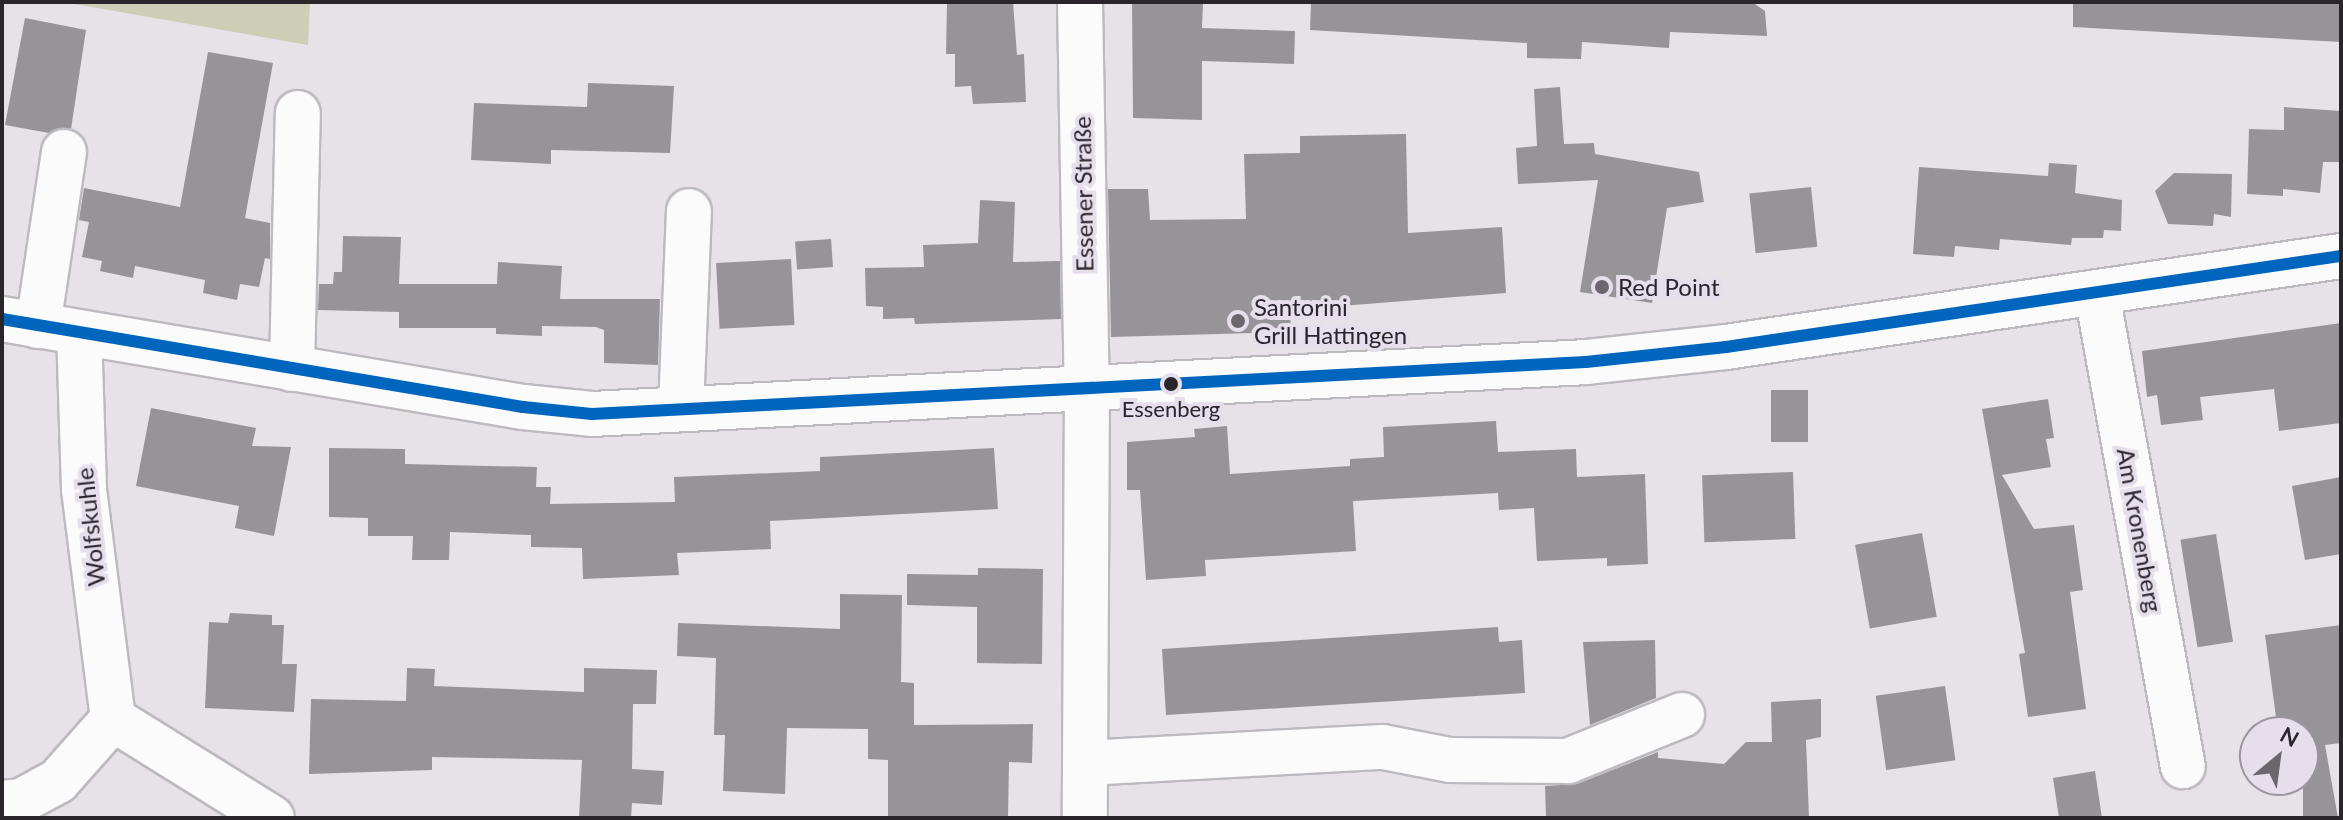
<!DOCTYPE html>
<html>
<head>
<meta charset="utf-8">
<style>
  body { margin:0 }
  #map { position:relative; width:2343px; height:820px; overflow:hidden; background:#e6e2e8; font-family:Lato,sans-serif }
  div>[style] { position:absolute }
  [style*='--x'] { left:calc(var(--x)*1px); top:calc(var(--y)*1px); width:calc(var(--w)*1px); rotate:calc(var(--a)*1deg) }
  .green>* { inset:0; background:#ccceb6 }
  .building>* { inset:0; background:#979499; transform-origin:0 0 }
  .roads { filter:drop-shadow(2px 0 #bdbabf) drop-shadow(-2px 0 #bdbabf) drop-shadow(0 2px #bdbabf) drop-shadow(0 -2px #bdbabf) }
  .minor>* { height:44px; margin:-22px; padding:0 22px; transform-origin:22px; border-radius:22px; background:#fbfbfc }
  .bus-1>* { height:12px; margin:-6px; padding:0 6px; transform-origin:6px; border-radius:6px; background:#0065bd }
  .dots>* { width:22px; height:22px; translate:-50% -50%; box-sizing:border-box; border:4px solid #e7deec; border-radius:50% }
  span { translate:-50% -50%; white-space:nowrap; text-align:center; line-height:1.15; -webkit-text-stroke:8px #e7deec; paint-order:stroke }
  .bus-label { font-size:22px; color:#29252a }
  .street-label { font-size:24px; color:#29252a }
  .poi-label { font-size:24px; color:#29252a }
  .left { translate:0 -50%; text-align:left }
  .frame { position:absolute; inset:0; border:4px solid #29252a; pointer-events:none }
  .north { position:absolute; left:2239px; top:716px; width:80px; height:80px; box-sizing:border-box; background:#e7deec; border:2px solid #9b949e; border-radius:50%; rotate:29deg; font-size:22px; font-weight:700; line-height:32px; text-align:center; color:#29252a }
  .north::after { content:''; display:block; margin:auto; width:28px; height:36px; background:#6b676c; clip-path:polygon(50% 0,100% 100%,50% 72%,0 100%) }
</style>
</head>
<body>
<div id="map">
  <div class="green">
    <div style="clip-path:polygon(63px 2px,310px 2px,308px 45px)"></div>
  </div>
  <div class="building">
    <div style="clip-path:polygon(947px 2px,1013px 2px,1017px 55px,1024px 54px,1026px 102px,973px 104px,971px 86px,955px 87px,955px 54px,946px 54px)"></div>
    <div style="clip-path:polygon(1132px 2px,1203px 2px,1202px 28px,1295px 31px,1294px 64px,1202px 61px,1202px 120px,1133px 118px)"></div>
    <div style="clip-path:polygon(1311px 2px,1752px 2px,1765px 11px,1767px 36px,1670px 32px,1669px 48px,1582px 42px,1581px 59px,1527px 58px,1527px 43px,1310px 30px)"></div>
    <div style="clip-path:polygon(2073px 2px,2341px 2px,2341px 42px,2073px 27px)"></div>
    <div style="clip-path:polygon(25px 18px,86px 30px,71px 129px,49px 133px,5px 125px)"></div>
    <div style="clip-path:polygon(208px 52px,273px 63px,245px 218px,270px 223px,270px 259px,265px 258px,259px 287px,240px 284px,237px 300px,203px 293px,205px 280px,135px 266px,133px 278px,100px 271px,102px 261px,82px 257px,89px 222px,79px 220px,84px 188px,180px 207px)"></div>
    <div style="clip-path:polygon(588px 83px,674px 86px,670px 153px,551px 150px,551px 164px,471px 160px,474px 103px,587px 107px)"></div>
    <div style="clip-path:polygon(1560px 87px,1564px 144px,1594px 143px,1595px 154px,1699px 172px,1704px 202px,1667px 208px,1652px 303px,1580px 292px,1598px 180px,1518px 184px,1516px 148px,1537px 146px,1534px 89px)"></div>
    <div style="clip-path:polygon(2284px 107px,2341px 111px,2339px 162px,2323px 162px,2320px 193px,2283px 189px,2283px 196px,2247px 194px,2249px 129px,2284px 130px)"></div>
    <div style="clip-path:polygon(1406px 134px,1408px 233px,1502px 227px,1506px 293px,1290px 310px,1291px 332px,1111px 337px,1108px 189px,1148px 189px,1150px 220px,1246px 219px,1244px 154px,1300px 153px,1300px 136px)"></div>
    <div style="clip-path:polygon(2049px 163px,2077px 165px,2075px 193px,2122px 200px,2121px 231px,2104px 230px,2103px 238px,2072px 238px,2071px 245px,2000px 239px,1999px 250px,1955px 246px,1954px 257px,1913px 254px,1919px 167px,2048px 176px)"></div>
    <div style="clip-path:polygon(2174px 173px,2232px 174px,2231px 217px,2214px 214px,2213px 226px,2168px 224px,2155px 191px)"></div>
    <div style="left:1811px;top:187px;width:60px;height:62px;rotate:84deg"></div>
    <div style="clip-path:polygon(980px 200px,1015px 202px,1013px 262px,1060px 261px,1061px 319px,915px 324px,914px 318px,883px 319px,883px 307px,866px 306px,865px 268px,924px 267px,923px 245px,978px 243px)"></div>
    <div style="clip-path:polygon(343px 236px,401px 237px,399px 284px,497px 284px,498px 262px,562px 266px,560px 299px,660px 299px,658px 365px,604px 363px,604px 330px,596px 327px,542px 326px,542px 336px,496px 334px,496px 328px,399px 328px,399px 312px,318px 310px,319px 284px,333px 284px,334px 272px,342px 272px)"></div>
    <div style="left:831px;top:239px;width:28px;height:36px;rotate:86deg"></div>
    <div style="left:791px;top:259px;width:66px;height:75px;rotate:87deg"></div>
    <div style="clip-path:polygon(2341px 323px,2341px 423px,2279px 431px,2274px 389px,2200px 397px,2203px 420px,2161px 425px,2157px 395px,2147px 397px,2142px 351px)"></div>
    <div style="left:1771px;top:390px;width:37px;height:52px"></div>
    <div style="clip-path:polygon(2048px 399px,2054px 438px,2046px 439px,2051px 467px,2002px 475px,2034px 529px,2074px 525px,2083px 590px,2070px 592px,2086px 709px,2028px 717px,2019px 654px,2025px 653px,1982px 409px)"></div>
    <div style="clip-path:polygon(151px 408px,256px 428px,252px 446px,291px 447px,274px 536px,235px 528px,239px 506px,136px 486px)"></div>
    <div style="clip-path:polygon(1496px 421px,1498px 452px,1576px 449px,1577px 477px,1645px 474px,1648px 564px,1607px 566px,1607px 558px,1537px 561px,1534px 508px,1499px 510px,1498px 493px,1353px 501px,1356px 551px,1205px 560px,1206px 576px,1146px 580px,1140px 490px,1127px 490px,1127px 442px,1195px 437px,1194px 429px,1227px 426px,1230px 474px,1350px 466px,1350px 459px,1384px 457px,1383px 427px)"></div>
    <div style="clip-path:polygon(329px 448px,405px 449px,405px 464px,537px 467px,536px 487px,551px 487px,550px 504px,675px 502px,674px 477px,820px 471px,820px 457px,994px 448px,998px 509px,770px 521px,771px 549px,677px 553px,679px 575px,583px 579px,582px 548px,531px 547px,531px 535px,450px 532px,449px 560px,412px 560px,413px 536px,368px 536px,368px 518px,329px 517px)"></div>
    <div style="left:1793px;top:472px;width:67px;height:91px;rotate:88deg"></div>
    <div style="clip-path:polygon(2341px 477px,2341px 554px,2305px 560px,2292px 486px)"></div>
    <div style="left:1922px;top:533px;width:85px;height:68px;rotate:80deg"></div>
    <div style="left:2216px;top:534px;width:109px;height:36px;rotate:81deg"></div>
    <div style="clip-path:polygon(978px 568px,1043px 569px,1042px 664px,977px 663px,977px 607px,907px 605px,907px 574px,978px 575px)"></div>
    <div style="clip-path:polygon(840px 594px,902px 595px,901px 682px,914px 683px,914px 725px,1033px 724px,1032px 763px,1009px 762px,1008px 818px,888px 818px,888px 760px,868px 759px,868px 729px,787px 728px,785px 794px,723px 791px,725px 735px,714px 735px,716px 658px,677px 656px,678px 623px,840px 629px)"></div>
    <div style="clip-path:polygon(230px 613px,272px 615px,272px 625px,284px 625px,282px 664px,297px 664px,294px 712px,205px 708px,209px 622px,228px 623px)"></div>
    <div style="clip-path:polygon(2341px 625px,2341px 743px,2325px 745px,2338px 818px,2303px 818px,2303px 732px,2278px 732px,2265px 635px)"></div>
    <div style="clip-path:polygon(1498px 627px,1499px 642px,1522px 640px,1525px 693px,1166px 715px,1162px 649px)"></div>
    <div style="clip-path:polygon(1655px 640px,1656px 698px,1590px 725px,1583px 642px)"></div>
    <div style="clip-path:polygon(407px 668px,435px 669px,434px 686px,584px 692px,584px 668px,657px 670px,656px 704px,633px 704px,632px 769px,664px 771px,662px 805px,632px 803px,631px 818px,579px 818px,582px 760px,432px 757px,432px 770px,309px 774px,311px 699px,406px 701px)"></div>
    <div style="left:1945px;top:686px;width:75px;height:70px;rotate:82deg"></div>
    <div style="clip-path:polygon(1821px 699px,1821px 737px,1806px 740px,1809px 818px,1546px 818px,1545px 786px,1577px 784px,1658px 752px,1658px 758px,1724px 764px,1746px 742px,1772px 742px,1771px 702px)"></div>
    <div style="clip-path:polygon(2095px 771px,2102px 818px,2059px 818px,2053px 778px)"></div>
  </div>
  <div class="roads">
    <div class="minor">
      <div style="--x:1080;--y:2;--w:385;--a:89"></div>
      <div style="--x:1087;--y:387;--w:431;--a:90.3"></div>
      <div style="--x:2097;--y:294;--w:480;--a:79.7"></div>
      <div style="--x:2;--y:319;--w:528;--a:9.59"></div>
      <div style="--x:523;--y:407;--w:69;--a:5.8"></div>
      <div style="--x:592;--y:414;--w:995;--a:-2.99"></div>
      <div style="--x:1586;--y:362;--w:141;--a:-6.1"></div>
      <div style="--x:1726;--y:347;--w:622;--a:-8.42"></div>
      <div style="--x:38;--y:326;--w:176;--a:-81.5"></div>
      <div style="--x:292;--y:369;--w:256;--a:-88.7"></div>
      <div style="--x:681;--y:409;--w:198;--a:-87.7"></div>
      <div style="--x:113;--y:719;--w:187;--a:31.9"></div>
      <div style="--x:1085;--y:763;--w:298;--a:-3.1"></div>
      <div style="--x:1383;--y:747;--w:68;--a:11"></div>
      <div style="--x:1450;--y:760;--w:118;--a:0.5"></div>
      <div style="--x:1568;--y:761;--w:123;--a:-22"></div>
      <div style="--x:2;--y:803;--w:19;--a:-6"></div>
      <div style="--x:21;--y:801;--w:42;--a:-28.4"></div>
      <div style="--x:58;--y:781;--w:83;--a:-48.4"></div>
      <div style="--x:113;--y:719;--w:232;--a:-97.2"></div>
      <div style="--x:84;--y:489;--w:155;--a:-91.8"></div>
    </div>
  </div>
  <div class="bus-1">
    <div style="--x:2;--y:319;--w:528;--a:9.59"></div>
    <div style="--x:523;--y:407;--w:69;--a:5.8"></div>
    <div style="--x:592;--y:414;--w:995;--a:-2.99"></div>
    <div style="--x:1586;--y:362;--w:141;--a:-6.1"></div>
    <div style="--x:1726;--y:347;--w:622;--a:-8.42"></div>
  </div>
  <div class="dots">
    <div style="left:1602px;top:287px;background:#6b676c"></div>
    <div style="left:1238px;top:321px;background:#6b676c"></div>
    <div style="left:1171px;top:384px;background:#29252a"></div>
  </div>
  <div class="bus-label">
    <span style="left:1171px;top:409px">Essenberg</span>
  </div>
  <div class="street-label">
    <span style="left:1083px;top:194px;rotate:-91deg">Essener Straße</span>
    <span style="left:90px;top:527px;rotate:-96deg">Wolfskuhle</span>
    <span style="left:2140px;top:530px;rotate:80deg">Am Kronenberg</span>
  </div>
  <div class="poi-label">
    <span class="left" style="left:1618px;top:287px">Red Point</span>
    <span class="left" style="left:1254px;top:321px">Santorini<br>Grill Hattingen</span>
  </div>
  <div class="frame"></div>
  <div class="north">N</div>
</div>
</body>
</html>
